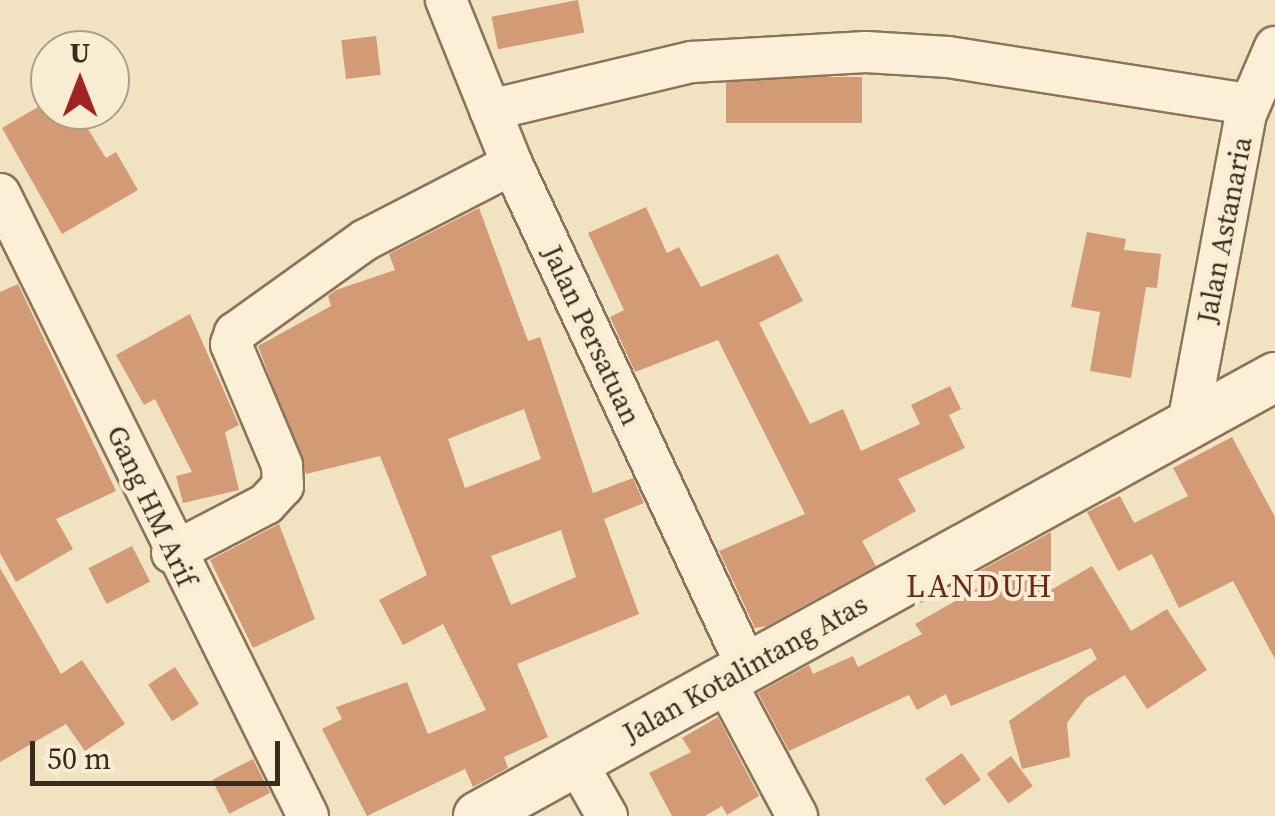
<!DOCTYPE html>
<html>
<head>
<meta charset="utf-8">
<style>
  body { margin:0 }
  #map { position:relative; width:1275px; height:816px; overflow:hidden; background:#f1e2c2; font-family:"Source Serif 4",serif }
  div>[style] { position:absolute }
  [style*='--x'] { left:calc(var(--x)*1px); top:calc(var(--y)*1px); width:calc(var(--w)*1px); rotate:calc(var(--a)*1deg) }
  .building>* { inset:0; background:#d29b76; transform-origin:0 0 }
  .roads { filter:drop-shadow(2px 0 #8d7358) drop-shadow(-2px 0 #8d7358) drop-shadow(0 2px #8d7358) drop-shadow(0 -2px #8d7358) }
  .minor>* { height:40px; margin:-20px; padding:0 20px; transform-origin:20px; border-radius:20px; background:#fbf0d7 }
  .tertiary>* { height:48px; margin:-24px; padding:0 24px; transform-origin:24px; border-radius:24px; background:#fbf0d7 }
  span { translate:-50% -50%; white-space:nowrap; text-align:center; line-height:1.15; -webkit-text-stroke:8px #f8edd3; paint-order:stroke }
  .street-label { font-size:28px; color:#3b2b1d }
  .quarter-label { font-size:32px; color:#6b2919; letter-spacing:2.5px }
  .north { position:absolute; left:30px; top:30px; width:100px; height:100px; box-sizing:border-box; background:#f8edd3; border:2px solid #ac9f8a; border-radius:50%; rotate:0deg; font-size:28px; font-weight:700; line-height:40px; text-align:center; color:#3b2b1d }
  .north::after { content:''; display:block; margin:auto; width:35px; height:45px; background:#a02426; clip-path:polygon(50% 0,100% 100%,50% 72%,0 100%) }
  .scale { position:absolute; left:30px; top:741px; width:250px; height:45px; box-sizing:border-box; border:5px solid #3b2b1d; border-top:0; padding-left:12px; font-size:30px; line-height:35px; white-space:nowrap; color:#3b2b1d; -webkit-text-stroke:8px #f8edd3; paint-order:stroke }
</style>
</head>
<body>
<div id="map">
  <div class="building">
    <div style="left:578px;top:0;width:33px;height:88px;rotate:79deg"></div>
    <div style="left:376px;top:36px;width:39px;height:35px;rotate:83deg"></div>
    <div style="left:862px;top:77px;width:46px;height:136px;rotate:90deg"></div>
    <div style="clip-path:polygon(50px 100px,50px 110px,76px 110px,106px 158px,116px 152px,138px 190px,62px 234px,2px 128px)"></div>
    <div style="clip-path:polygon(646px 207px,667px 253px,679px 247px,701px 287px,778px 254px,803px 301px,759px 323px,810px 424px,843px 409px,861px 451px,920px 424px,911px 405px,950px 386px,961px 409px,949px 415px,965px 448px,898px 479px,916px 511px,862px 541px,876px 566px,767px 626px,755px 628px,719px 551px,805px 514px,718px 340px,635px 372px,610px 317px,624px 310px,588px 233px)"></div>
    <div style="clip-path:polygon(evenodd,479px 208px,528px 341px,540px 337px,593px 493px,633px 478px,644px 503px,604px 519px,639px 614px,517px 664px,548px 737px,504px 757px,508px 768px,473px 787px,465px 769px,367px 816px,322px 729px,342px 719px,336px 707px,407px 682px,428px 734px,486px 710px,443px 624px,403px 645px,379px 600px,427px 575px,380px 456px,306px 474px,258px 346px,331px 306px,328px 296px,336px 290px,395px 270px,389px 254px,479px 208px,524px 409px,541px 459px,465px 488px,448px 439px,524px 409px,479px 208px,561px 530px,576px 577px,511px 605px,491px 556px,561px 530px)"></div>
    <div style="clip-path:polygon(1087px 232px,1126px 239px,1124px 250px,1161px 254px,1157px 288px,1146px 287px,1131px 378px,1090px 371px,1100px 312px,1071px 307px)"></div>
    <div style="clip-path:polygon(18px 284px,116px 491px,56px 519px,73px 549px,16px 582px,0 553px,0 292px)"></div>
    <div style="clip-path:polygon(190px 314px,239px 425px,225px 432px,239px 490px,183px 503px,176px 476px,192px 472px,155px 399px,144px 405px,116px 355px)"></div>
    <div style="clip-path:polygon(1232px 437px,1275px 517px,1275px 659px,1233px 581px,1179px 608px,1152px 554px,1118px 571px,1087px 512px,1120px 496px,1134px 523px,1188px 496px,1173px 468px)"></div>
    <div style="clip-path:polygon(279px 524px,315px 619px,253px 648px,210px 560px)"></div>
    <div style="clip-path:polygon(1051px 532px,1051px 590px,1092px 566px,1131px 631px,1167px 609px,1207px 670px,1147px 709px,1125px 675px,1086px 698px,1067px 723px,1070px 757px,1022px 769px,1009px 721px,1097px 659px,1091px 648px,951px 706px,946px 694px,917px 710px,909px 695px,789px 751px,758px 693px,809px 665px,813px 674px,853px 656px,858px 667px,922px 634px,915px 624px,978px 588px,978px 572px)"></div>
    <div style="left:132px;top:546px;width:40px;height:49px;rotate:63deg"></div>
    <div style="clip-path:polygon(0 568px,61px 674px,82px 660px,125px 724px,85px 751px,66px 724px,0 762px)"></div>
    <div style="left:175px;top:667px;width:44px;height:32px;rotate:57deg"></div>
    <div style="clip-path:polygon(718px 717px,759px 796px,727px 815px,722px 806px,705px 816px,672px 816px,649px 773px,691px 752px,682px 738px)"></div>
    <div style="left:962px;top:753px;width:33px;height:45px;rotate:55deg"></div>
    <div style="left:1011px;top:756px;width:37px;height:30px;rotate:54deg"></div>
    <div style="left:253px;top:759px;width:38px;height:46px;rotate:63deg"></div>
  </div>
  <div class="roads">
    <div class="minor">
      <div style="--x:446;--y:0;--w:177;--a:68.1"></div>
      <div style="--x:512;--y:164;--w:555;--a:64.96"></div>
      <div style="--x:490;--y:110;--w:208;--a:-13.4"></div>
      <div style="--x:692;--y:62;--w:174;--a:-3.3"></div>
      <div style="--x:866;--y:52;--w:82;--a:3.5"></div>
      <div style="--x:948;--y:57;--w:305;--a:8.9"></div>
      <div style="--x:0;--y:194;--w:694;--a:63.66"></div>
      <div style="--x:1189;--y:418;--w:309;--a:-79.4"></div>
      <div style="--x:1246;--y:114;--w:73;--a:-66.6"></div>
      <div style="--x:172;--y:553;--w:106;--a:-27.5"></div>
      <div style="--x:266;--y:504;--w:25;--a:-47"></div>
      <div style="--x:283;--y:486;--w:21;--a:-93"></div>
      <div style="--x:282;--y:465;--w:131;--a:-112.9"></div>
      <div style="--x:231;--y:344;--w:12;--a:-70"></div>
      <div style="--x:235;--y:333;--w:160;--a:-35.6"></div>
      <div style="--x:365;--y:240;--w:165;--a:-27.3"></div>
      <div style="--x:725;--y:681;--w:153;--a:61.9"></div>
      <div style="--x:577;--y:763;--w:61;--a:60.5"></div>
    </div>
    <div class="tertiary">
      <div style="--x:478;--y:816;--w:910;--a:-28.85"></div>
    </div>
  </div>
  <div class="street-label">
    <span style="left:1224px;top:230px;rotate:-79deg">Jalan Astanaria</span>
    <span style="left:592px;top:335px;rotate:65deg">Jalan Persatuan</span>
    <span style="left:152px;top:506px;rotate:65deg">Gang HM Arif</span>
    <span style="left:745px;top:668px;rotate:-29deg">Jalan Kotalintang Atas</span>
  </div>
  <div class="quarter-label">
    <span style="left:980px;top:586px">LANDUH</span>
  </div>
  <div class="north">U</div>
  <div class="scale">50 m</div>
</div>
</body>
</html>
